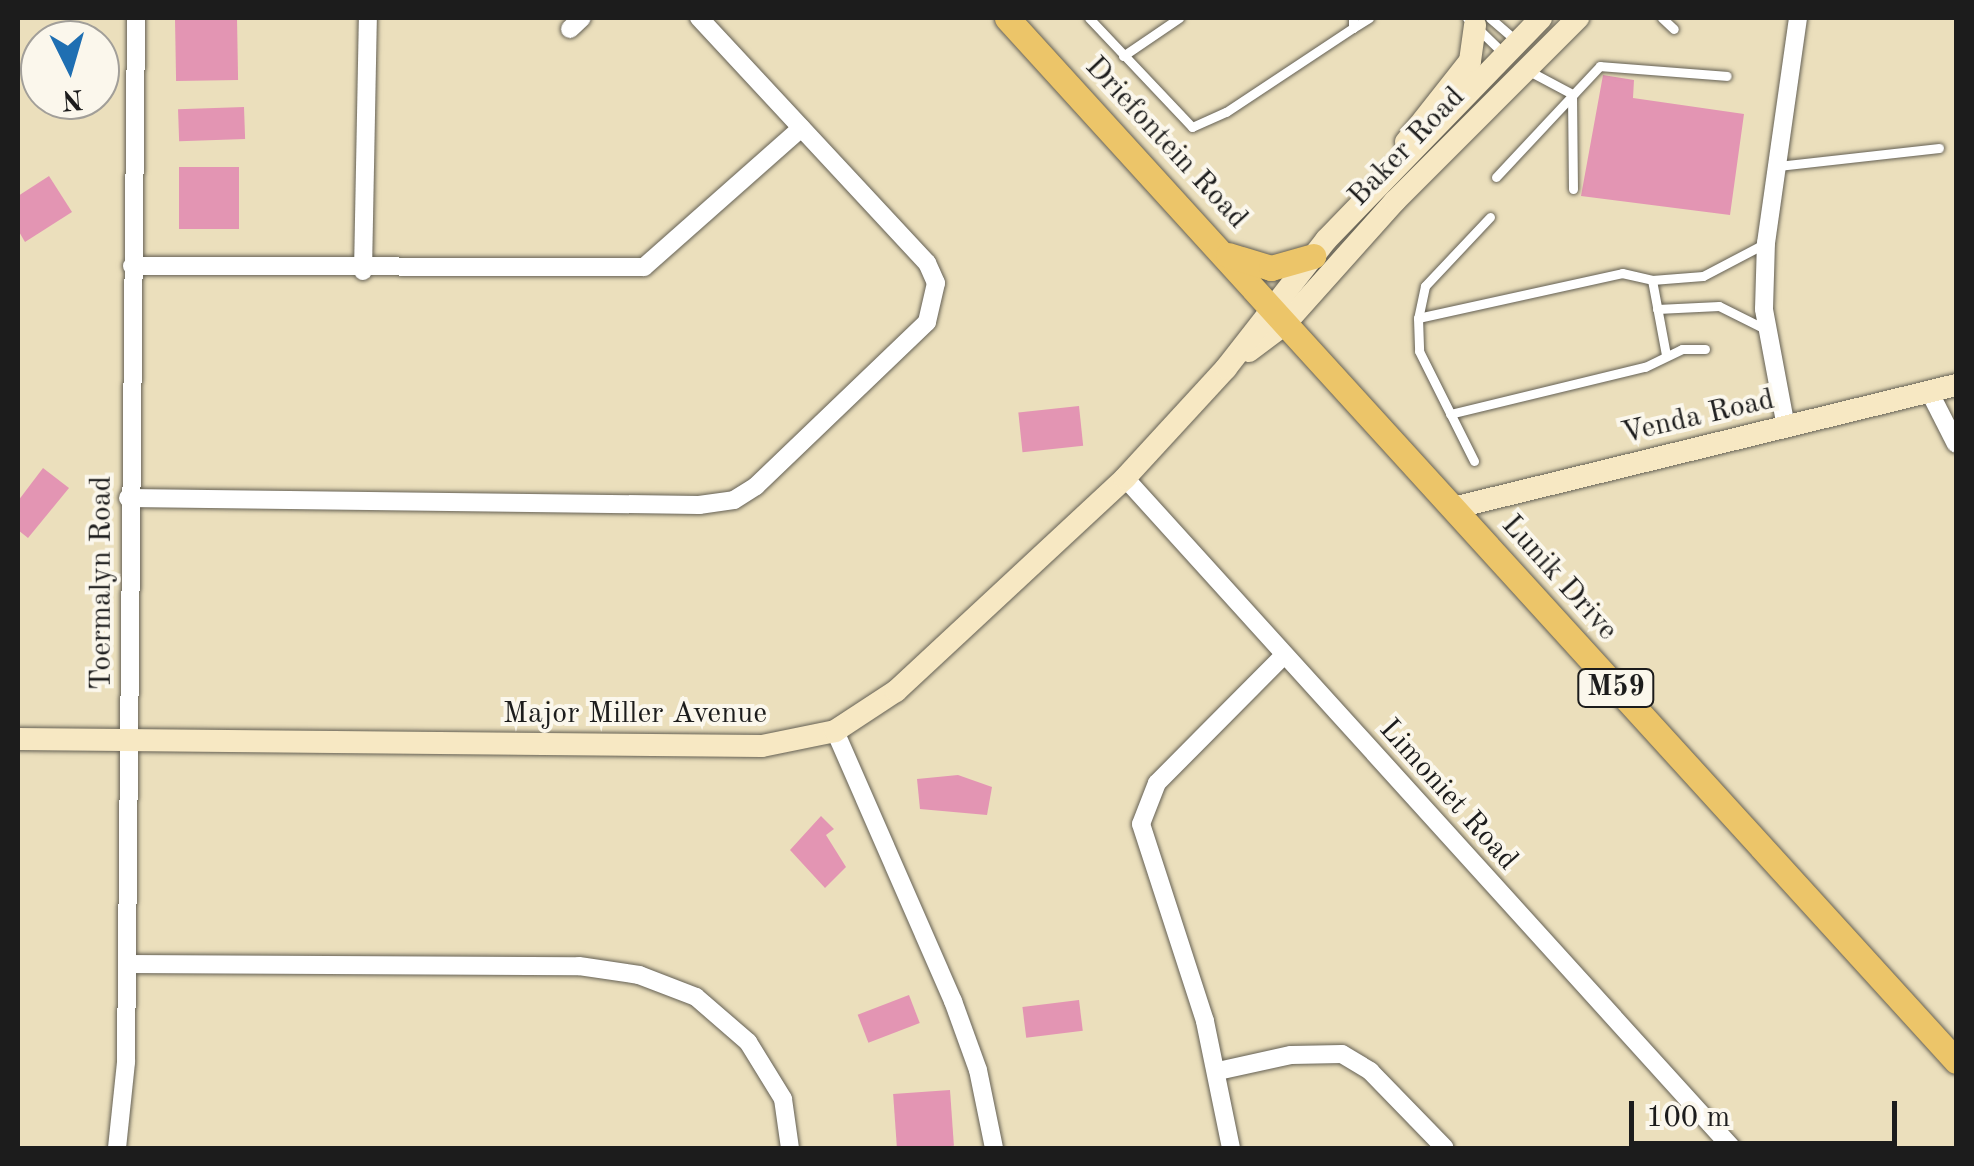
<!DOCTYPE html>
<html>
<head>
<meta charset="utf-8">
<style>
  body { margin:0 }
  #map { position:relative; width:1974px; height:1166px; overflow:hidden; background:#ebdfbc; font-family:"Old Standard TT",serif }
  div>[style] { position:absolute }
  .building>* { inset:0; background:#e395b3; transform-origin:0 0 }
  .roads { filter:drop-shadow(0 0 2px #646054) drop-shadow(0 0 2px #646054) }
  .lane>* { height:9px; margin:-4.5px; padding:0 4.5px; transform-origin:4.5px; border-radius:4.5px; background:#fff }
  .street>* { height:18px; margin:-9px; padding:0 9px; transform-origin:9px; border-radius:9px; background:#fff }
  .secondary>* { height:22px; margin:-11px; padding:0 11px; transform-origin:11px; border-radius:11px; background:#f7e8c3 }
  .primary>* { height:25px; margin:-12.5px; padding:0 12.5px; transform-origin:12.5px; border-radius:12.5px; background:#ecc569 }
  span { translate:-50% -50%; white-space:nowrap; text-align:center; line-height:1.15; -webkit-text-stroke:8px #fbf7ec; paint-order:stroke }
  .shield-label span { padding:2px 8px; background:#fbf7ec; border:2px solid; border-radius:8px; -webkit-text-stroke-width:0 }
  .shield-label { font-size:28px; color:#1c1c1c; font-weight:700 }
  .street-label { font-size:30px; color:#1c1c1c }
  .frame { position:absolute; inset:0; border:20px solid #1c1c1c; pointer-events:none }
  .north { position:absolute; left:20px; top:20px; width:100px; height:100px; box-sizing:border-box; background:#fbf7ec; border:2px solid #a29f99; border-radius:50%; rotate:175deg; font-size:28px; font-weight:700; line-height:40px; text-align:center; color:#1c1c1c }
  .north::after { content:''; display:block; margin:auto; width:35px; height:45px; background:#1f6fb2; clip-path:polygon(50% 0,100% 100%,50% 72%,0 100%) }
  .scale { position:absolute; left:1629px; top:1101px; width:268px; height:45px; box-sizing:border-box; border:5px solid #1c1c1c; border-top:0; padding-left:12px; font-size:30px; line-height:35px; white-space:nowrap; color:#1c1c1c; -webkit-text-stroke:8px #fbf7ec; paint-order:stroke }
</style>
</head>
<body>
<div id="map">
  <div class="building">
    <i style="left:237px;top:18px;width:62px;height:62px;rotate:89deg"></i>
    <i style="clip-path:polygon(1603px 75px,1634px 80px,1633px 98px,1744px 114px,1730px 215px,1581px 196px)"></i>
    <i style="left:244px;top:107px;width:32px;height:66px;rotate:88deg"></i>
    <i style="left:179px;top:167px;width:60px;height:62px"></i>
    <i style="clip-path:polygon(49px 176px,72px 212px,25px 242px,18px 230px,18px 196px)"></i>
    <i style="left:1079px;top:406px;width:40px;height:61px;rotate:84deg"></i>
    <i style="clip-path:polygon(43px 468px,69px 488px,28px 538px,18px 530px,18px 501px)"></i>
    <i style="clip-path:polygon(958px 775px,992px 787px,987px 815px,920px 809px,917px 779px)"></i>
    <i style="clip-path:polygon(821px 816px,834px 829px,826px 835px,846px 867px,825px 888px,790px 850px)"></i>
    <i style="left:909px;top:995px;width:30px;height:55px;rotate:69deg"></i>
    <i style="left:1079px;top:1000px;width:31px;height:57px;rotate:83deg"></i>
    <i style="left:950px;top:1090px;width:56px;height:57px;rotate:86deg"></i>
  </div>
  <div class="roads">
    <div class="lane">
      <i style="left:1089px;top:18px;width:150px;rotate:46.6deg"></i>
      <i style="left:1192px;top:127px;width:37px;rotate:-24deg"></i>
      <i style="left:1226px;top:112px;width:152px;rotate:-33.5deg"></i>
      <i style="left:1353px;top:28px;width:10px;rotate:-90deg"></i>
      <i style="left:1467px;top:18px;width:52px;rotate:44.2deg"></i>
      <i style="left:1490px;top:18px;width:35px;rotate:41deg"></i>
      <i style="left:1662px;top:18px;width:16px;rotate:43deg"></i>
      <i style="left:1353px;top:28px;width:19px;rotate:-32deg"></i>
      <i style="left:1123px;top:56px;width:68px;rotate:-34.2deg"></i>
      <i style="left:1529px;top:71px;width:49px;rotate:28.1deg"></i>
      <i style="left:1572px;top:94px;width:95px;rotate:89.4deg"></i>
      <i style="left:1778px;top:166px;width:162px;rotate:-6.4deg"></i>
      <i style="left:1496px;top:177px;width:152px;rotate:-46.9deg"></i>
      <i style="left:1600px;top:66px;width:127px;rotate:4.5deg"></i>
      <i style="left:1490px;top:217px;width:95px;rotate:133.3deg"></i>
      <i style="left:1425px;top:286px;width:33px;rotate:102deg"></i>
      <i style="left:1418px;top:318px;width:209px;rotate:-12.4deg"></i>
      <i style="left:1622px;top:273px;width:31px;rotate:13deg"></i>
      <i style="left:1652px;top:280px;width:51px;rotate:-4.5deg"></i>
      <i style="left:1703px;top:276px;width:71px;rotate:-27.6deg"></i>
      <i style="left:1652px;top:280px;width:76px;rotate:79.4deg"></i>
      <i style="left:1657px;top:309px;width:62px;rotate:-2.8deg"></i>
      <i style="left:1719px;top:306px;width:51px;rotate:26.6deg"></i>
      <i style="left:1418px;top:318px;width:33px;rotate:88deg"></i>
      <i style="left:1419px;top:351px;width:123px;rotate:63.4deg"></i>
      <i style="left:1450px;top:414px;width:201px;rotate:-13.6deg"></i>
      <i style="left:1645px;top:367px;width:41px;rotate:-25.9deg"></i>
      <i style="left:1682px;top:349px;width:23px"></i>
    </div>
    <div class="street">
      <i style="left:570px;top:29px;width:16px;rotate:-43deg"></i>
      <i style="left:132px;top:266px;width:512px;rotate:0.11deg"></i>
      <i style="left:644px;top:267px;width:210px;rotate:-41.5deg"></i>
      <i style="left:363px;top:271px;width:253px;rotate:-88.9deg"></i>
      <i style="left:1929px;top:391px;width:59px;rotate:63deg"></i>
      <i style="left:1786px;top:427px;width:120px;rotate:-100.6deg"></i>
      <i style="left:1764px;top:309px;width:66px;rotate:-88.3deg"></i>
      <i style="left:1766px;top:243px;width:227px;rotate:-81.9deg"></i>
      <i style="left:1125px;top:478px;width:904px;rotate:47.82deg"></i>
      <i style="left:128px;top:498px;width:571px;rotate:0.7deg"></i>
      <i style="left:699px;top:505px;width:35px;rotate:-8deg"></i>
      <i style="left:734px;top:500px;width:26px;rotate:-32deg"></i>
      <i style="left:756px;top:486px;width:237px;rotate:-43.8deg"></i>
      <i style="left:927px;top:322px;width:40px;rotate:-77deg"></i>
      <i style="left:936px;top:283px;width:22px;rotate:-114deg"></i>
      <i style="left:927px;top:263px;width:335px;rotate:-132.9deg"></i>
      <i style="left:835px;top:731px;width:295px;rotate:66.4deg"></i>
      <i style="left:953px;top:1001px;width:73px;rotate:70.1deg"></i>
      <i style="left:978px;top:1070px;width:80px;rotate:78.4deg"></i>
      <i style="left:127px;top:964px;width:452px;rotate:0.3deg"></i>
      <i style="left:579px;top:966px;width:61px;rotate:8.5deg"></i>
      <i style="left:639px;top:975px;width:61px;rotate:21.1deg"></i>
      <i style="left:696px;top:997px;width:69px;rotate:40.9deg"></i>
      <i style="left:748px;top:1042px;width:67px;rotate:58.4deg"></i>
      <i style="left:783px;top:1099px;width:49px;rotate:81.9deg"></i>
      <i style="left:1218px;top:1071px;width:75px;rotate:-12.4deg"></i>
      <i style="left:1291px;top:1055px;width:51px;rotate:-1.1deg"></i>
      <i style="left:1342px;top:1054px;width:33px;rotate:31deg"></i>
      <i style="left:1370px;top:1071px;width:107px;rotate:45.8deg"></i>
      <i style="left:117px;top:1148px;width:86px;rotate:-84deg"></i>
      <i style="left:126px;top:1062px;width:1044px;rotate:-89.45deg"></i>
      <i style="left:1231px;top:1148px;width:130px;rotate:-101.6deg"></i>
      <i style="left:1205px;top:1021px;width:207px;rotate:-108deg"></i>
      <i style="left:1141px;top:824px;width:44px;rotate:-68.7deg"></i>
      <i style="left:1157px;top:783px;width:179px;rotate:-45.2deg"></i>
    </div>
    <div class="secondary">
      <i style="left:1406px;top:142px;width:103px;rotate:-51.7deg"></i>
      <i style="left:1470px;top:61px;width:36px;rotate:-82deg"></i>
      <i style="left:1249px;top:351px;width:45px;rotate:-36.9deg"></i>
      <i style="left:1285px;top:324px;width:165px;rotate:-48.2deg"></i>
      <i style="left:1395px;top:201px;width:259px;rotate:-45deg"></i>
      <i style="left:1453px;top:508px;width:518px;rotate:-13.74deg"></i>
      <i style="left:18px;top:739px;width:744px;rotate:0.54deg"></i>
      <i style="left:762px;top:746px;width:75px;rotate:-11.6deg"></i>
      <i style="left:835px;top:731px;width:73px;rotate:-33.3deg"></i>
      <i style="left:896px;top:691px;width:313px;rotate:-42.9deg"></i>
      <i style="left:1125px;top:478px;width:149px;rotate:-47.4deg"></i>
      <i style="left:1226px;top:368px;width:162px;rotate:-52deg"></i>
      <i style="left:1326px;top:240px;width:309px;rotate:-45.9deg"></i>
    </div>
    <div class="primary">
      <i style="left:1007px;top:18px;width:1410px;rotate:47.7deg"></i>
      <i style="left:1228px;top:255px;width:45px;rotate:16.8deg"></i>
      <i style="left:1271px;top:268px;width:44px;rotate:-15.9deg"></i>
    </div>
  </div>
  <div class="shield-label">
    <span style="left:1616px;top:688px">M59</span>
  </div>
  <div class="street-label">
    <span style="left:1166px;top:143px;rotate:47deg">Driefontein Road</span>
    <span style="left:1407px;top:147px;rotate:-46deg">Baker Road</span>
    <span style="left:1698px;top:417px;rotate:-13deg">Venda Road</span>
    <span style="left:1559px;top:578px;rotate:48deg">Lunik Drive</span>
    <span style="left:102px;top:583px;rotate:-90deg">Toermalyn Road</span>
    <span style="left:635px;top:714px">Major Miller Avenue</span>
    <span style="left:1448px;top:795px;rotate:48deg">Limoniet Road</span>
  </div>
  <div class="frame"></div>
  <div class="north">N</div>
  <div class="scale">100 m</div>
</div>
</body>
</html>
